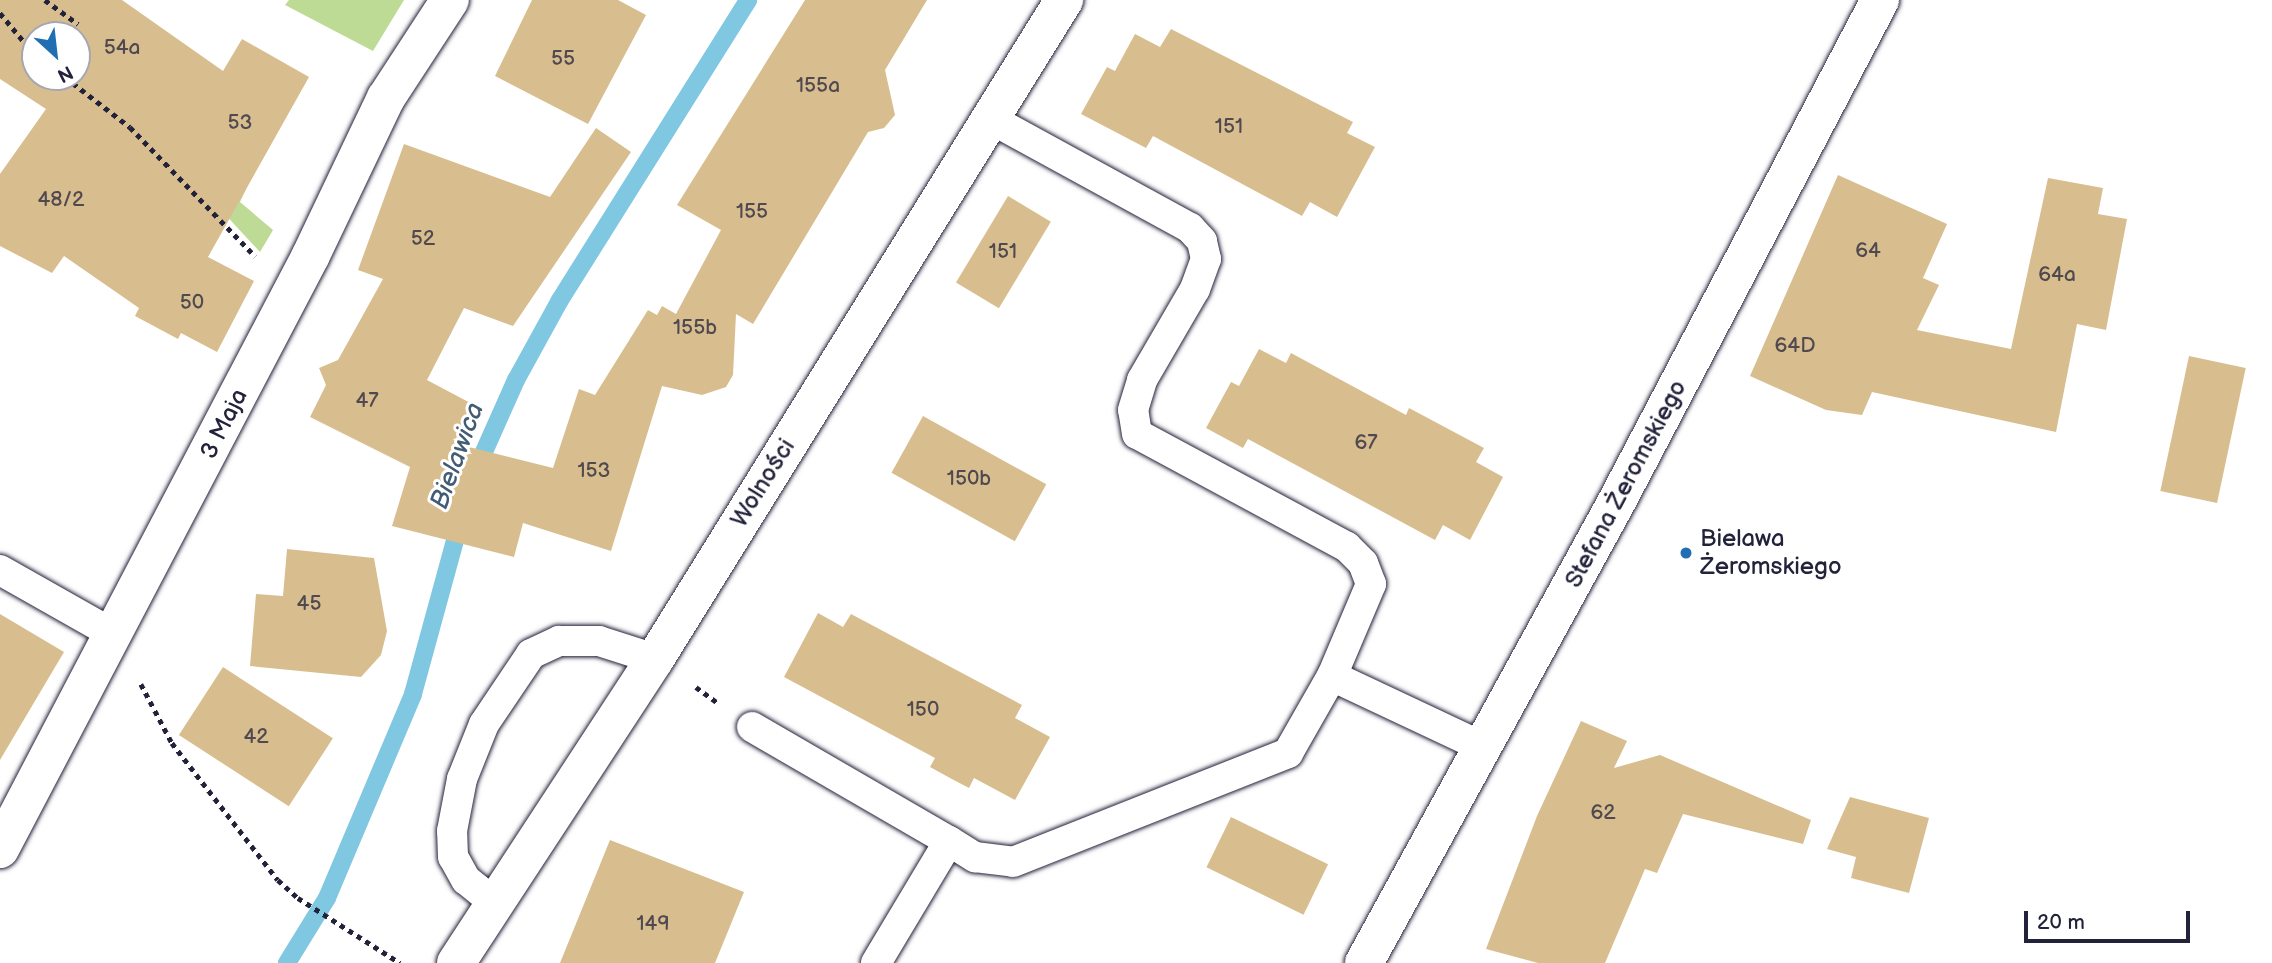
<!DOCTYPE html>
<html>
<head>
<meta charset="utf-8">
<style>
  body { margin:0 }
  #map { position:relative; width:2272px; height:963px; overflow:hidden; background:#fff; font-family:"Balsamiq Sans",sans-serif }
  div>[style] { position:absolute }
  .green>* { inset:0; background:#bddb94 }
  .stream>* { height:18px; margin:-9px; padding:0 9px; transform-origin:9px; border-radius:9px; background:#80c7e1 }
  .building>* { inset:0; background:#d8be8e; transform-origin:0 0 }
  .path>* { height:4.5px; margin-top:-2.25px; transform-origin:0; background:repeating-linear-gradient(90deg,#22223b 0 5px,transparent 0 10px) }
  .roads { filter:drop-shadow(0 0 2px #22223b) drop-shadow(0 0 2px #22223b) }
  .lane>* { height:30px; margin:-15px; padding:0 15px; transform-origin:15px; border-radius:15px; background:#fff }
  .street>* { height:38px; margin:-19px; padding:0 19px; transform-origin:19px; border-radius:19px; background:#fff }
  .secondary>* { height:38px; margin:-19px; padding:0 19px; transform-origin:19px; border-radius:19px; background:#fff }
  .dots>* { width:19px; height:19px; translate:-50% -50%; box-sizing:border-box; border:4px solid #fff; border-radius:50% }
  span { translate:-50% -50%; white-space:nowrap; text-align:center; line-height:1.15; -webkit-text-stroke:6px #fff; paint-order:stroke }
  .number-label { font-size:21px; color:#504950 }
  .number-label span { -webkit-text-stroke-width:0 }
  .street-label { font-size:24px; color:#22223b }
  .poi-label { font-size:24px; color:#22223b }
  .left { translate:0 -50%; text-align:left }
  .water-label { font-size:26px; color:#435c75; font-style:italic }
  .north { position:absolute; left:21px; top:21px; width:70px; height:70px; box-sizing:border-box; background:#fff; border:2px solid #a7a7b1; border-radius:50%; rotate:153deg; font-size:19px; font-weight:700; line-height:28px; text-align:center; color:#22223b }
  .north::after { content:''; display:block; margin:auto; width:24px; height:32px; background:#1f6fb2; clip-path:polygon(50% 0,100% 100%,50% 72%,0 100%) }
  .scale { position:absolute; left:2024px; top:911px; width:166px; height:32px; box-sizing:border-box; border:4px solid #22223b; border-top:0; padding-left:9px; font-size:21px; line-height:24px; white-space:nowrap; color:#22223b; -webkit-text-stroke:5px #fff; paint-order:stroke }
</style>
</head>
<body>
<div id="map">
  <div class="green">
    <i style="clip-path:polygon(289px 0,404px 0,373px 51px,285px 5px)"></i>
    <i style="clip-path:polygon(77px 77px,248px 185px,240px 202px,273px 230px,260px 252px,156px 140px)"></i>
  </div>
  <div class="stream">
    <i style="left:475px;top:472px;width:101px;rotate:-66deg"></i>
    <i style="left:516px;top:380px;width:91px;rotate:-61.2deg"></i>
    <i style="left:560px;top:300px;width:354px;rotate:-57.9deg"></i>
    <i style="left:287px;top:963px;width:76px;rotate:-58.4deg"></i>
    <i style="left:327px;top:898px;width:221px;rotate:-67.1deg"></i>
    <i style="left:413px;top:694px;width:181px;rotate:-74.7deg"></i>
  </div>
  <div class="building">
    <i style="clip-path:polygon(evenodd,0 0,122px 0,223px 71px,242px 39px,309px 77px,208px 257px,254px 281px,217px 352px,181px 333px,178px 339px,135px 316px,139px 308px,64px 256px,52px 273px,0 246px,0 174px,46px 109px,0 79px,0 0,35px 35px,77px 35px,77px 77px,35px 77px,35px 35px)"></i>
    <i style="clip-path:polygon(532px 0,618px 0,646px 15px,588px 124px,495px 76px)"></i>
    <i style="clip-path:polygon(805px 0,927px 0,885px 70px,895px 115px,884px 128px,868px 132px,753px 324px,736px 314px,733px 375px,726px 387px,702px 395px,662px 386px,611px 551px,523px 523px,514px 557px,392px 526px,410px 467px,310px 417px,326px 385px,319px 368px,338px 360px,383px 279px,358px 270px,404px 144px,550px 197px,596px 128px,631px 152px,513px 326px,464px 308px,427px 380px,476px 406px,457px 444px,553px 468px,579px 389px,595px 395px,648px 310px,657px 315px,662px 306px,676px 314px,721px 230px,677px 205px)"></i>
    <i style="clip-path:polygon(1171px 29px,1353px 122px,1347px 133px,1375px 147px,1337px 217px,1310px 202px,1302px 216px,1153px 136px,1146px 148px,1081px 114px,1107px 67px,1115px 71px,1135px 34px,1160px 47px)"></i>
    <i style="clip-path:polygon(1838px 175px,1947px 224px,1923px 278px,1939px 285px,1917px 330px,2011px 349px,2048px 178px,2103px 188px,2098px 214px,2127px 219px,2106px 330px,2077px 324px,2056px 432px,1872px 392px,1862px 415px,1826px 410px,1750px 376px)"></i>
    <i style="left:1008px;top:196px;width:50px;height:101px;rotate:31deg"></i>
    <i style="clip-path:polygon(1259px 349px,1286px 363px,1291px 353px,1406px 415px,1409px 408px,1484px 448px,1476px 462px,1503px 477px,1470px 540px,1443px 525px,1435px 540px,1248px 439px,1243px 448px,1206px 428px,1231px 382px,1239px 386px)"></i>
    <i style="left:2189px;top:356px;width:58px;height:138px;rotate:12deg"></i>
    <i style="left:923px;top:416px;width:141px;height:65px;rotate:29deg"></i>
    <i style="clip-path:polygon(287px 549px,374px 558px,387px 631px,381px 655px,361px 677px,250px 666px,256px 594px,283px 596px)"></i>
    <i style="clip-path:polygon(818px 613px,843px 627px,851px 614px,1022px 705px,1015px 718px,1050px 737px,1015px 800px,974px 778px,969px 788px,950px 778px,930px 767px,935px 758px,784px 677px)"></i>
    <i style="clip-path:polygon(0 614px,64px 652px,0 760px)"></i>
    <i style="left:223px;top:667px;width:131px;height:81px;rotate:33deg"></i>
    <i style="clip-path:polygon(1581px 721px,1627px 741px,1614px 768px,1660px 755px,1811px 820px,1803px 844px,1683px 814px,1657px 873px,1645px 869px,1605px 963px,1538px 963px,1486px 949px,1537px 816px)"></i>
    <i style="clip-path:polygon(1850px 797px,1929px 818px,1909px 893px,1851px 878px,1856px 857px,1827px 849px)"></i>
    <i style="left:1231px;top:817px;width:108px;height:56px;rotate:26deg"></i>
    <i style="clip-path:polygon(610px 840px,744px 892px,715px 963px,560px 963px)"></i>
  </div>
  <div class="path">
    <i style="left:45px;top:0;width:41px;rotate:36deg"></i>
    <i style="left:0;top:13px;width:55px;rotate:50.2deg"></i>
    <i style="left:65px;top:77px;width:82px;rotate:37.6deg"></i>
    <i style="left:130px;top:127px;width:180px;rotate:45.9deg"></i>
    <i style="left:141px;top:684px;width:67px;rotate:62.3deg"></i>
    <i style="left:172px;top:743px;width:173px;rotate:52.3deg"></i>
    <i style="left:278px;top:880px;width:27px;rotate:42deg"></i>
    <i style="left:298px;top:898px;width:121px;rotate:32.5deg"></i>
    <i style="left:696px;top:687px;width:26px;rotate:36deg"></i>
  </div>
  <div class="roads">
    <div class="lane">
      <i style="left:0;top:570px;width:132px;rotate:29.5deg"></i>
      <i style="left:1332px;top:676px;width:169px;rotate:25.2deg"></i>
      <i style="left:752px;top:727px;width:228px;rotate:30.1deg"></i>
      <i style="left:496px;top:904px;width:38px;rotate:-141deg"></i>
      <i style="left:466px;top:880px;width:26px;rotate:-119deg"></i>
      <i style="left:453px;top:857px;width:26px;rotate:-92deg"></i>
      <i style="left:452px;top:831px;width:53px;rotate:-79.1deg"></i>
      <i style="left:462px;top:779px;width:59px;rotate:-68.2deg"></i>
      <i style="left:484px;top:724px;width:84px;rotate:-56.1deg"></i>
      <i style="left:531px;top:654px;width:31px;rotate:-25deg"></i>
      <i style="left:559px;top:641px;width:40px"></i>
      <i style="left:599px;top:641px;width:59px;rotate:17.8deg"></i>
      <i style="left:876px;top:963px;width:142px;rotate:-59.1deg"></i>
      <i style="left:949px;top:841px;width:31px;rotate:32deg"></i>
      <i style="left:975px;top:857px;width:38px;rotate:7deg"></i>
      <i style="left:1013px;top:862px;width:296px;rotate:-21.6deg"></i>
      <i style="left:1288px;top:753px;width:89px;rotate:-60.3deg"></i>
      <i style="left:1332px;top:676px;width:100px;rotate:-67deg"></i>
      <i style="left:1371px;top:584px;width:22px;rotate:-111deg"></i>
      <i style="left:1363px;top:563px;width:23px;rotate:-135deg"></i>
      <i style="left:1347px;top:547px;width:238px;rotate:-151.7deg"></i>
      <i style="left:1137px;top:434px;width:24px;rotate:-99deg"></i>
      <i style="left:1133px;top:410px;width:31px;rotate:-73deg"></i>
      <i style="left:1142px;top:380px;width:105px;rotate:-59.8deg"></i>
      <i style="left:1195px;top:289px;width:32px;rotate:-70deg"></i>
      <i style="left:1206px;top:259px;width:18px;rotate:-103deg"></i>
      <i style="left:1202px;top:241px;width:18px;rotate:-133deg"></i>
      <i style="left:1190px;top:228px;width:229px;rotate:-151.3deg"></i>
    </div>
    <div class="street">
      <i style="left:0;top:849px;width:670px;rotate:-62.36deg"></i>
      <i style="left:311px;top:255px;width:174px;rotate:-64.5deg"></i>
      <i style="left:386px;top:98px;width:117px;rotate:-56.9deg"></i>
      <i style="left:456px;top:963px;width:363px;rotate:-56.8deg"></i>
      <i style="left:655px;top:659px;width:776px;rotate:-58.17deg"></i>
    </div>
    <div class="secondary">
      <i style="left:1364px;top:963px;width:527px;rotate:-61.29deg"></i>
      <i style="left:1617px;top:501px;width:566px;rotate:-62.3deg"></i>
    </div>
  </div>
  <div class="dots">
    <i style="left:1686px;top:553px;background:#1f6fb2"></i>
  </div>
  <div class="number-label">
    <span style="left:122px;top:48px">54a</span>
    <span style="left:563px;top:59px">55</span>
    <span style="left:818px;top:86px">155a</span>
    <span style="left:240px;top:123px">53</span>
    <span style="left:1229px;top:127px">151</span>
    <span style="left:61px;top:200px">48/2</span>
    <span style="left:752px;top:212px">155</span>
    <span style="left:423px;top:239px">52</span>
    <span style="left:1868px;top:251px">64</span>
    <span style="left:1003px;top:252px">151</span>
    <span style="left:2057px;top:275px">64a</span>
    <span style="left:192px;top:303px">50</span>
    <span style="left:695px;top:328px">155b</span>
    <span style="left:1795px;top:346px">64D</span>
    <span style="left:367px;top:401px">47</span>
    <span style="left:1366px;top:443px">67</span>
    <span style="left:594px;top:471px">153</span>
    <span style="left:969px;top:479px">150b</span>
    <span style="left:309px;top:604px">45</span>
    <span style="left:923px;top:710px">150</span>
    <span style="left:256px;top:737px">42</span>
    <span style="left:1603px;top:813px">62</span>
    <span style="left:653px;top:924px">149</span>
  </div>
  <div class="street-label">
    <span style="left:224px;top:424px;rotate:-63deg">3 Maja</span>
    <span style="left:763px;top:483px;rotate:-58deg">Wolności</span>
    <span style="left:1626px;top:484px;rotate:-62deg">Stefana Żeromskiego</span>
  </div>
  <div class="poi-label">
    <span class="left" style="left:1700px;top:553px">Bielawa<br>Żeromskiego</span>
  </div>
  <div class="water-label">
    <span style="left:458px;top:456px;rotate:-70deg">Bielawica</span>
  </div>
  <div class="north">N</div>
  <div class="scale">20 m</div>
</div>
</body>
</html>
